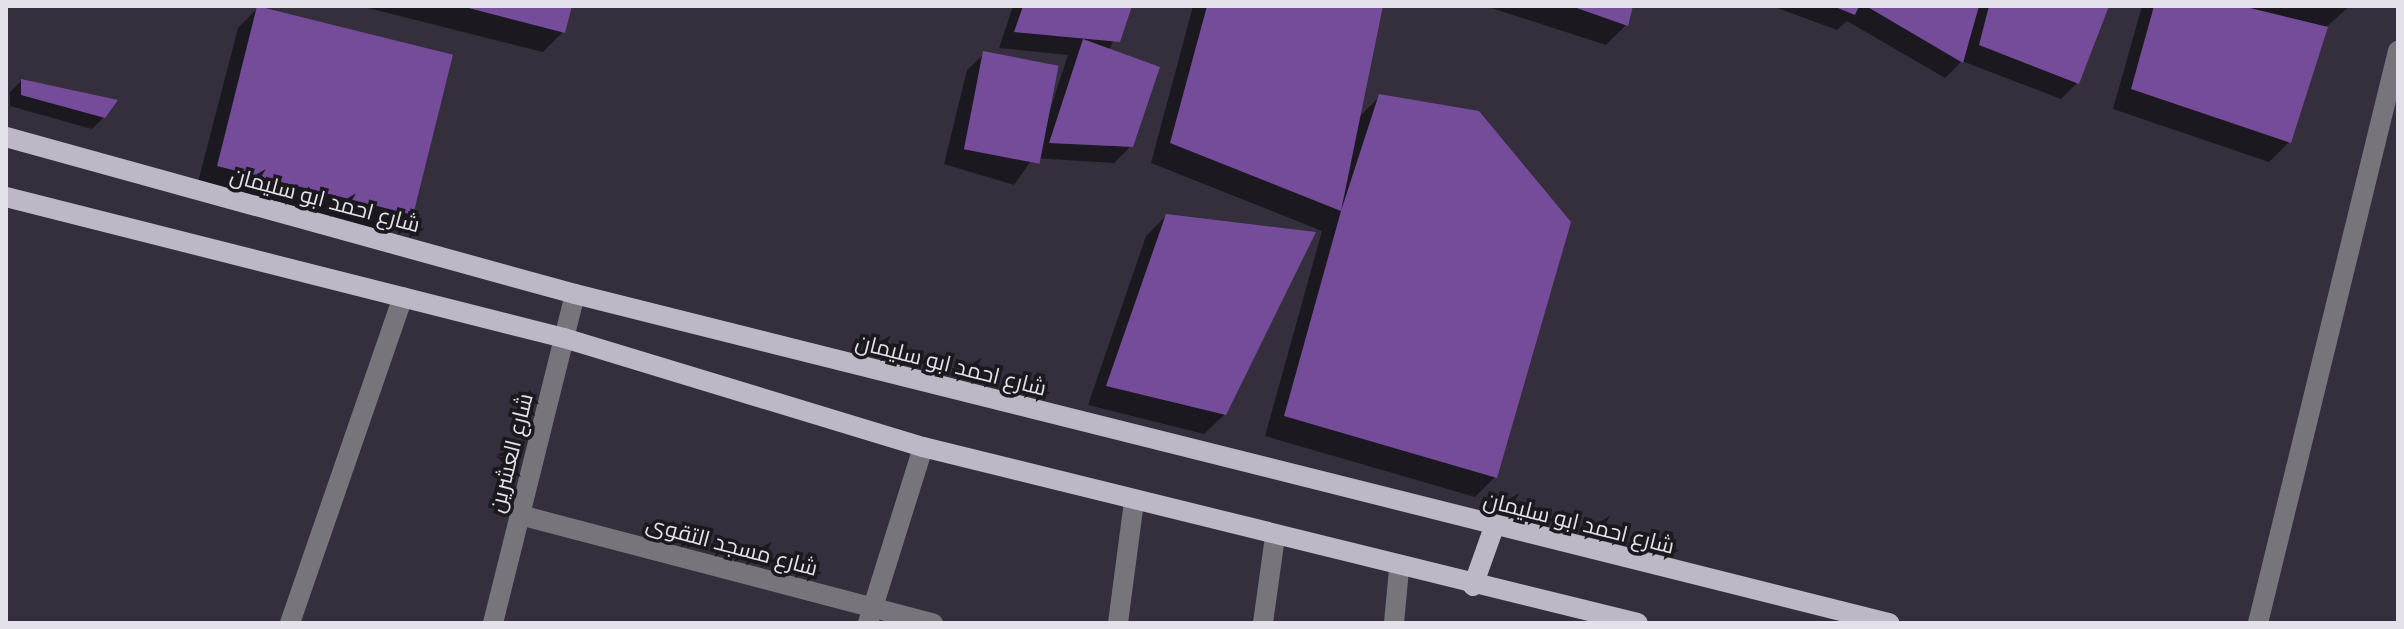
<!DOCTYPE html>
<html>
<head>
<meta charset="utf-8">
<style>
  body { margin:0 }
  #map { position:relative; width:2404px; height:629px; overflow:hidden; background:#352e3c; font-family:Figtree,Cairo,sans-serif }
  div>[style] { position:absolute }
  .shadow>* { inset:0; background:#0007 }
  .building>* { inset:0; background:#744c9a; transform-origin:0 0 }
  .minor>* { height:20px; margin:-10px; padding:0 10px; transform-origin:10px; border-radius:10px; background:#78747c }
  .major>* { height:20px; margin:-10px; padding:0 10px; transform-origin:10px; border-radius:10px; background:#beb7c6 }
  span { translate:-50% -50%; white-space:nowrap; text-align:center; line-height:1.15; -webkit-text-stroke:7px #1b181e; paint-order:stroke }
  .street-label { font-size:22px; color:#e5e1ea }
  .frame { position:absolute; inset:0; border:8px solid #e5e1ea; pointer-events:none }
</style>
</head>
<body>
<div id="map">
  <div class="shadow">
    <i style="clip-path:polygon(360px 6px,570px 6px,563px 32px,543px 52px)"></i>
    <i style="clip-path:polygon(1013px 6px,1129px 6px,1109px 50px,1131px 146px,1114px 163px,1033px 158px,1014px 185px,944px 164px,967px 70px,984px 54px,1045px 125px,1068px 55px,999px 48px)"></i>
    <i style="clip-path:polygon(1193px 6px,1381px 6px,1358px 118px,1380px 96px,1495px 477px,1475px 497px,1265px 436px,1322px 231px,1151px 163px)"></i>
    <i style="clip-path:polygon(1485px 6px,1631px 6px,1626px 25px,1606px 45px)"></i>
    <i style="clip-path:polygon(1772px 6px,2107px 6px,2077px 83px,2061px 99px,1962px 61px,1945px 78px,1847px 21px,1837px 30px)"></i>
    <i style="clip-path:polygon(2350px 6px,2325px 28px,2289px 142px,2269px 162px,2113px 109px,2142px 6px)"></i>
    <i style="clip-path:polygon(258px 8px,409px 214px,389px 234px,197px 186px,238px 28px)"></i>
    <i style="clip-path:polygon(21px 81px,104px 117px,92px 129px,10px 106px,10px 92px)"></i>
    <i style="clip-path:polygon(1166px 216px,1225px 414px,1204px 434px,1088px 405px,1146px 236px)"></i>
  </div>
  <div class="building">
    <i style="left:257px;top:6px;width:202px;height:165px;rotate:14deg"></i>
    <i style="clip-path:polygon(461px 6px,572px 6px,565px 33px)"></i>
    <i style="clip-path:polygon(1023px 6px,1132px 6px,1120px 42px,1014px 32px)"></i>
    <i style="clip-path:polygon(1207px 6px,1383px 6px,1341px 211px,1379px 94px,1479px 111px,1571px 222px,1497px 478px,1284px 416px,1341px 211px,1170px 143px)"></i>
    <i style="clip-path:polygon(1571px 6px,1633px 6px,1628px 26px)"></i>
    <i style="clip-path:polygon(1833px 6px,1859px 6px,1855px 15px)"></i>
    <i style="clip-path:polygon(1866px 6px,1979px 6px,1963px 63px)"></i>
    <i style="clip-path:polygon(1989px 6px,2109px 6px,2079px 84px,1979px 45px)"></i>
    <i style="clip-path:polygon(2154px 6px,2242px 6px,2328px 27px,2291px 143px,2131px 89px)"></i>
    <i style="clip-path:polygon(1083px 39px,1160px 67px,1133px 147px,1049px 143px)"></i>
    <i style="left:983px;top:51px;width:77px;height:100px;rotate:11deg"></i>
    <i style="clip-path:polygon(21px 79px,118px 100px,105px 118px,21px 95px)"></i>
    <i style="clip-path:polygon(1166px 214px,1316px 232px,1226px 415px,1106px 386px)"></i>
  </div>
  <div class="minor">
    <i style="left:520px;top:515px;width:427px;rotate:14.7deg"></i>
    <i style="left:290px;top:623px;width:345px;rotate:-70.9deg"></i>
    <i style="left:493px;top:623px;width:339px;rotate:-76deg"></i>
    <i style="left:868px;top:623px;width:184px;rotate:-72.6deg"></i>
    <i style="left:1118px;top:623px;width:123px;rotate:-82.5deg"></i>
    <i style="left:1263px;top:623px;width:87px;rotate:-82.1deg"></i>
    <i style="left:1394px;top:623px;width:54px;rotate:-84.7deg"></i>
    <i style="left:2258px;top:623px;width:589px;rotate:-76.25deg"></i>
  </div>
  <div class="major">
    <i style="left:6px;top:137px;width:590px;rotate:15.43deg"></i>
    <i style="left:575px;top:294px;width:1355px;rotate:14.06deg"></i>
    <i style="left:6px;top:197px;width:576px;rotate:14.18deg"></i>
    <i style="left:564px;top:338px;width:375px;rotate:16.9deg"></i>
    <i style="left:923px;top:447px;width:736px;rotate:13.83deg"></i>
    <i style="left:1473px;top:586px;width:63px;rotate:-70.4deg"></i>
  </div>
  <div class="street-label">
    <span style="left:325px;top:200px;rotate:15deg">شارع احمد ابو سليمان</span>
    <span style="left:951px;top:365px;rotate:14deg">شارع احمد ابو سليمان</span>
    <span style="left:511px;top:453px;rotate:-76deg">شارع العشرين</span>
    <span style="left:1579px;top:523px;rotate:14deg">شارع احمد ابو سليمان</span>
    <span style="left:732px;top:546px;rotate:15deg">شارع مسجد التقوى</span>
  </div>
  <div class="frame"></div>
</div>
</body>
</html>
